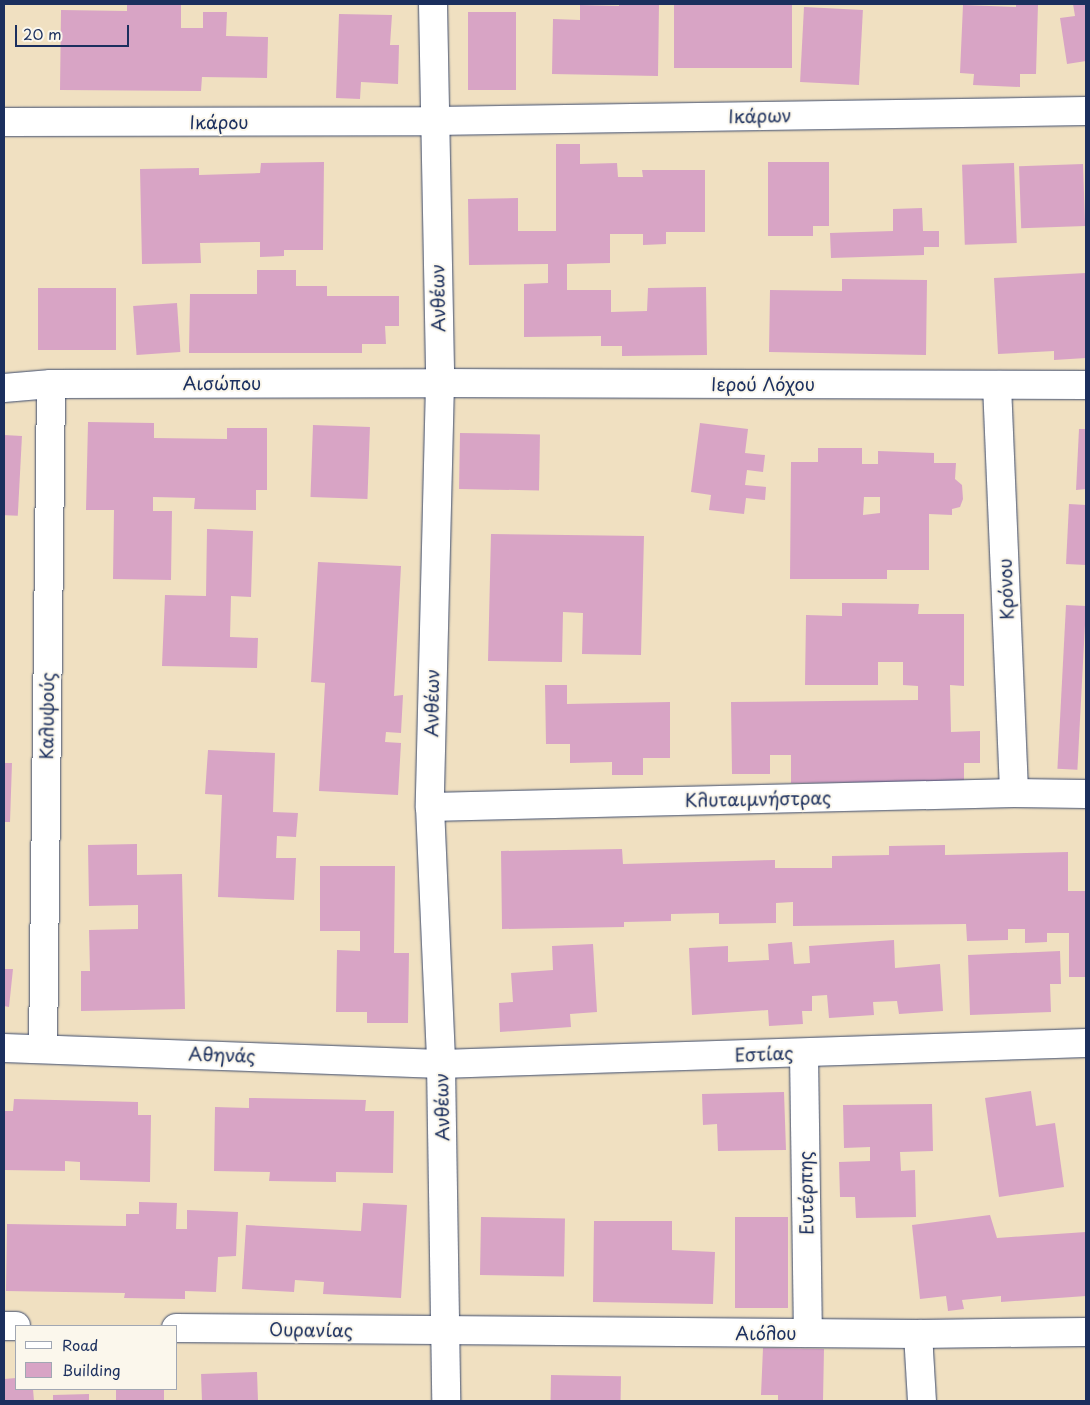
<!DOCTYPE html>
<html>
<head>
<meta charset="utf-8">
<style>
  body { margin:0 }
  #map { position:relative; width:1090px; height:1405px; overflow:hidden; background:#f0e0c1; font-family:"Playpen Sans",sans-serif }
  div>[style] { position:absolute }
  .building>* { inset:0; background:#d8a4c5; transform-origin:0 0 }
  .roads { filter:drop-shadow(0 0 1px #3b4a6d) drop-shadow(0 0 1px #3b4a6d) }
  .minor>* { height:28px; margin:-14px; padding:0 14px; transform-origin:14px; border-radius:14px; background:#fff }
  .tertiary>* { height:28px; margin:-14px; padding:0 14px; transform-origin:14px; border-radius:14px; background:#fff }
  span { translate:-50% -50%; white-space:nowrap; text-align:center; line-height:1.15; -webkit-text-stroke:4px #fbf7ec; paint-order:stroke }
  .street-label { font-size:18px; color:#1b2f5e }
  .frame { position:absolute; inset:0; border:5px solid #1b2f5e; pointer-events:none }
  .legend { position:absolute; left:15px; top:1325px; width:162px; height:65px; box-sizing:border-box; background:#fbf7ec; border:1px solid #a1a7b3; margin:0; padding:6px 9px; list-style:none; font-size:15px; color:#1b2f5e }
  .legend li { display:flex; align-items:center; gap:10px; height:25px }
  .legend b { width:25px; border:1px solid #a1a7b3 }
  .scale { position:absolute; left:15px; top:25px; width:114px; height:22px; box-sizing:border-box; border:2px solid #1b2f5e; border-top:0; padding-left:6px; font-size:15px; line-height:18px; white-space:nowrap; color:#1b2f5e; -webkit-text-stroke:4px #fbf7ec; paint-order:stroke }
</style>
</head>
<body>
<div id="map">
  <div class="building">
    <i style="clip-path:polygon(127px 4px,181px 4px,181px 28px,203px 28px,203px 12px,227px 12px,226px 36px,268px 37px,267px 78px,202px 77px,201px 91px,60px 90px,61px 10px,127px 11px)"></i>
    <i style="clip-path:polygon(619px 4px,659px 4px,658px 76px,552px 74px,553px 19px,580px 20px,580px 5px,619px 6px)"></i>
    <i style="left:674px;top:4px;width:118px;height:64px"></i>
    <i style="clip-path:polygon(1016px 4px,1038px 4px,1036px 74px,1020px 74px,1020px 87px,973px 85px,974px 74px,960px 73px,963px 5px,1016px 7px)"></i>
    <i style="clip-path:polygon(1073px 4px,1086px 4px,1086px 61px,1067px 64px,1060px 18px,1075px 16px)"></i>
    <i style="left:804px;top:7px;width:59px;height:75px;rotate:3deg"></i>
    <i style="left:468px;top:12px;width:48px;height:78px"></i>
    <i style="clip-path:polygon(339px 14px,392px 15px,390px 45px,399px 45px,398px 84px,361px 82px,360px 99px,336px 98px)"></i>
    <i style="clip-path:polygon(556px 144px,580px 144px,580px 164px,617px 163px,618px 177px,643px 177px,642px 170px,705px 170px,705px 232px,666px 232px,666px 244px,643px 245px,643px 234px,610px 234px,610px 263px,567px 264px,567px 290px,611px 290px,611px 312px,647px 311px,648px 288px,706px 287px,707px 355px,622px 356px,622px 346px,601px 346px,601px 336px,524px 337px,524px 284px,548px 283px,548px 264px,469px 265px,468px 199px,518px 198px,518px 231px,556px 231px)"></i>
    <i style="clip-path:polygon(324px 162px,323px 250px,284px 250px,284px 256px,260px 257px,260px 242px,200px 243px,201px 263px,142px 264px,140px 169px,199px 168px,199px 175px,260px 173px,261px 163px)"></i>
    <i style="clip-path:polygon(768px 162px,829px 162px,829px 226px,813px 226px,813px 236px,768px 236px)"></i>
    <i style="left:1014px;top:163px;width:80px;height:52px;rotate:88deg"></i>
    <i style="left:1083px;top:164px;width:62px;height:64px;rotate:88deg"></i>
    <i style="clip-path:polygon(922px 208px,923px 231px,939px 231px,939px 247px,924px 247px,924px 255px,831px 258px,830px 233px,893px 231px,893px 209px)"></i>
    <i style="clip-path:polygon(257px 270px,296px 270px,296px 286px,327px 286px,327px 296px,399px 296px,399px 326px,385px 326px,386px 344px,362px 344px,362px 353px,189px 353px,190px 294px,257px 294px)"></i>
    <i style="clip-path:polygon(1086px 273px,1086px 358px,1054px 360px,1054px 351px,998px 354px,994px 278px)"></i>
    <i style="clip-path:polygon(842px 279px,927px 280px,926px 355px,769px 352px,770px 290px,842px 291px)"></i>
    <i style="left:38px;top:288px;width:78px;height:62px"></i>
    <i style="left:177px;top:303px;width:49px;height:44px;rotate:86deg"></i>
    <i style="clip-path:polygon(88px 422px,154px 423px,154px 438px,227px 439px,227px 428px,267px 428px,267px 490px,256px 490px,256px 510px,194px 509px,195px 498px,153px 497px,153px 511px,172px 511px,171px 580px,113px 579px,114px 510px,86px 510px)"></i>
    <i style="clip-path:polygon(700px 423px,748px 429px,745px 453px,765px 455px,763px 472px,747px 470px,745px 485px,766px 487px,765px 500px,746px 498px,744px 514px,709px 510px,711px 495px,691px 492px)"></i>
    <i style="left:313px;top:425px;width:57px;height:72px;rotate:2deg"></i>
    <i style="clip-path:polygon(1079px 429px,1086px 429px,1086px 489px,1076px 490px)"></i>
    <i style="left:460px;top:433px;width:80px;height:56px;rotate:1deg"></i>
    <i style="left:4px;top:435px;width:18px;height:80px;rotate:3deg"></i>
    <i style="clip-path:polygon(evenodd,818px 448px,862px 448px,862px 464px,878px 464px,878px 451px,934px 453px,934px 463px,956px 463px,955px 479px,962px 485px,963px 499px,960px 507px,952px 509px,952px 515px,929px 514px,929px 570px,887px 570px,887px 579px,790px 579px,791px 462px,818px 462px,818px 448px,864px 497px,880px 497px,880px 513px,863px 515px,864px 497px)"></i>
    <i style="clip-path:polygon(1069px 504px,1086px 505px,1086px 565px,1066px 564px)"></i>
    <i style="clip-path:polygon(207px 529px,253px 531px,251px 597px,231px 596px,230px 637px,258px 638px,257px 668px,162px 666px,165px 595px,206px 596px)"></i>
    <i style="clip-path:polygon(491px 534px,644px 536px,641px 655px,582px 654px,583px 613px,563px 612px,562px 662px,488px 661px)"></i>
    <i style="clip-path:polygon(318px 562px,401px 566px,394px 696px,403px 695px,401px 733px,386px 732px,385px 742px,401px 743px,398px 795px,319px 791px,325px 683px,311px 682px)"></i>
    <i style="clip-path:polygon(842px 603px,919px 604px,918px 614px,964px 614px,964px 686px,950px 685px,951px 732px,980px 731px,980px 763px,964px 763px,964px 781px,791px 783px,791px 755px,770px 755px,770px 774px,732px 774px,731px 702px,918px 700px,918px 686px,903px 685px,903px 662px,878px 662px,878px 685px,805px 685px,806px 615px,842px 616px)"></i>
    <i style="left:1066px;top:605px;width:20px;height:164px;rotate:3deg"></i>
    <i style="clip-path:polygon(545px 685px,567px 685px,567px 704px,670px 702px,670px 758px,643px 758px,643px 775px,612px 775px,612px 762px,570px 763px,570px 744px,546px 744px)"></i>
    <i style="clip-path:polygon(208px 750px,275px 753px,273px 812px,298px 813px,296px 837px,277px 836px,276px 858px,296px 858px,294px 900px,218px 897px,222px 795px,205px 794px)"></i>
    <i style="clip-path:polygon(4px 763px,12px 763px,10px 822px,4px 822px)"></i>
    <i style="clip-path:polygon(137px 844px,137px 875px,182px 874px,185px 1009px,81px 1011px,81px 971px,90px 971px,89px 930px,138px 929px,138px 905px,89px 906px,88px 845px)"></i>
    <i style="clip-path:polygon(945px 845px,945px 855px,1068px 852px,1068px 891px,1086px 891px,1086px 977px,1069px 977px,1069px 933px,1047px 933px,1047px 942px,1025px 943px,1025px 929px,1008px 929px,1008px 940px,967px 941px,966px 924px,793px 926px,793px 902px,776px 903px,776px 923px,719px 924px,719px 913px,671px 914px,671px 921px,624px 922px,624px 927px,502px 929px,501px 851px,622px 849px,623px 864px,775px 860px,775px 868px,832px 868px,832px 856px,889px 855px,889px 846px)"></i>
    <i style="clip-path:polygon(320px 866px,395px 866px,394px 953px,409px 953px,408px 1023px,367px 1023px,367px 1012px,336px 1012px,337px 950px,360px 951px,360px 931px,320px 931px)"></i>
    <i style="clip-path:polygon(894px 940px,895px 968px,940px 964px,943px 1011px,899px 1014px,897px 1001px,873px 1002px,874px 1015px,829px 1018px,827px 995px,812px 996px,812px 1011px,802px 1011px,803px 1024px,769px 1026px,768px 1010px,692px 1015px,689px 948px,728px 946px,728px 962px,769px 960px,768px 944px,792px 942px,794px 964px,810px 963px,809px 946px)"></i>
    <i style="clip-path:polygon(593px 944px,597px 1012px,570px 1014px,571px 1027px,500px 1032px,499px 1003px,513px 1002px,511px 973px,553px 970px,552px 946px)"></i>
    <i style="clip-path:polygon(1060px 951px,1061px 984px,1050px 984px,1051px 1012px,970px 1015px,968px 955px)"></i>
    <i style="clip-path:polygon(4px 969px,13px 969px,9px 1007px,4px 1006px)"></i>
    <i style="clip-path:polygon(1031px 1091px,1036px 1126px,1055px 1123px,1064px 1187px,999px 1197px,985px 1098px)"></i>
    <i style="clip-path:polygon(784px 1092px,786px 1150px,718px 1151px,717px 1124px,703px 1125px,702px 1094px)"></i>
    <i style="clip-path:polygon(249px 1098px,366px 1100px,365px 1111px,394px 1111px,393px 1173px,336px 1172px,336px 1182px,269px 1181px,270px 1172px,214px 1171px,215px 1107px,249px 1108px)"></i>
    <i style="clip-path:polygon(14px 1099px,138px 1102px,138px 1115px,151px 1115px,150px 1182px,80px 1180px,80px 1162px,65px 1161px,65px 1171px,4px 1170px,4px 1111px,13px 1111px)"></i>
    <i style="clip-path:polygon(932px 1104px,933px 1151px,900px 1152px,901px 1171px,915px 1170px,916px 1217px,856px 1218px,855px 1197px,840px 1197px,839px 1162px,870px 1161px,870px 1147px,844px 1148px,843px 1105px)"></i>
    <i style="clip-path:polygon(139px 1202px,177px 1203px,176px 1229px,187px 1229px,187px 1210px,238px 1212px,236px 1256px,218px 1257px,216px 1292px,185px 1291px,185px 1299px,124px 1298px,125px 1293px,6px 1291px,7px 1224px,126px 1226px,126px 1214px,139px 1214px)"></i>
    <i style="clip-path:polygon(363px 1203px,407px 1205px,401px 1298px,323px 1294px,324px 1282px,295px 1280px,294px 1292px,242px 1289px,246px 1225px,361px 1231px)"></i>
    <i style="clip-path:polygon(990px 1215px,997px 1238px,1086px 1232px,1086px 1296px,1001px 1302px,1001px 1296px,962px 1300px,964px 1309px,948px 1311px,946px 1296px,920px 1299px,912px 1225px)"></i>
    <i style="left:481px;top:1217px;width:84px;height:58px;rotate:1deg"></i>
    <i style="left:788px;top:1217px;width:91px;height:53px;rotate:90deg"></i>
    <i style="clip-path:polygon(594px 1221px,672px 1221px,672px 1250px,715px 1252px,713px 1304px,593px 1302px)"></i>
    <i style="clip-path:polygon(763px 1348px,824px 1349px,823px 1401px,778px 1401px,778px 1395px,761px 1395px)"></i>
    <i style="left:257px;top:1372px;width:29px;height:56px;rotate:88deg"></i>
    <i style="left:551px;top:1375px;width:70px;height:26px;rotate:1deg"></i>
    <i style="clip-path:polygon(16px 1378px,16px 1389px,33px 1389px,34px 1401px,4px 1401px,4px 1379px)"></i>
    <i style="left:116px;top:1389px;width:48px;height:12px"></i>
    <i style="clip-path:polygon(89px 1394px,89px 1401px,53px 1401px,53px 1395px)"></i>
  </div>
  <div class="roads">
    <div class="minor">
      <i style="left:433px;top:4px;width:379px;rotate:88.9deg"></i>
      <i style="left:440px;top:383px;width:424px;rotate:91.4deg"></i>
      <i style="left:430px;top:807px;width:257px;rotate:87.5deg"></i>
      <i style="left:4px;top:122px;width:430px;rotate:-0.1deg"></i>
      <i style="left:434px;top:121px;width:652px;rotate:-0.88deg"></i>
      <i style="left:997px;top:385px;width:408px;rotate:87.6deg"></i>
      <i style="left:4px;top:388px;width:47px;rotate:-4.9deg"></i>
      <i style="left:51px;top:384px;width:389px;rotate:-0.1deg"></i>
      <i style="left:440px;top:383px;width:646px;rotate:0.18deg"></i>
      <i style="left:430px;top:807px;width:584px;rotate:-1.37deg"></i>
      <i style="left:1014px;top:793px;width:72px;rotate:0.8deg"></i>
      <i style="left:43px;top:1049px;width:665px;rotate:-89.31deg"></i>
      <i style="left:804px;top:1053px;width:280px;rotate:89.2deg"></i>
      <i style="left:4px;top:1326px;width:12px"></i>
      <i style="left:176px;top:1328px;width:742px;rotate:0.46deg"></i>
      <i style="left:918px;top:1334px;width:168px;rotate:-0.7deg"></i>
      <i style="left:918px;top:1334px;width:67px;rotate:86.6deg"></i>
    </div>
    <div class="tertiary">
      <i style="left:4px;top:1048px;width:437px;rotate:2.1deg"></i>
      <i style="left:441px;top:1064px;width:645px;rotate:-1.86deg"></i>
      <i style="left:441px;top:1064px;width:337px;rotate:89.1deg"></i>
    </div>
  </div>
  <div class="street-label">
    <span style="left:760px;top:116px;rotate:-1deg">Ικάρων</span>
    <span style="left:219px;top:122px">Ικάρου</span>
    <span style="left:438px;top:298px;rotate:-91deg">Ανθέων</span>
    <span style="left:222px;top:383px">Αισώπου</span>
    <span style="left:763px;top:384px">Ιερού Λόχου</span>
    <span style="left:1006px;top:589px;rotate:-92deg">Κρόνου</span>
    <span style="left:432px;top:703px;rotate:-89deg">Ανθέων</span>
    <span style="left:47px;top:716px;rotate:-89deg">Καλυψούς</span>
    <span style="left:758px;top:799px;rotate:-1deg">Κλυταιμνήστρας</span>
    <span style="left:764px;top:1054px;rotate:-2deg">Εστίας</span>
    <span style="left:222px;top:1055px;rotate:2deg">Αθηνάς</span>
    <span style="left:442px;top:1107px;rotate:-91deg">Ανθέων</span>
    <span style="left:806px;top:1193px;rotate:-91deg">Ευτέρπης</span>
    <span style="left:311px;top:1330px;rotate:1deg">Ουρανίας</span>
    <span style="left:766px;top:1333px">Αιόλου</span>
  </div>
  <div class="frame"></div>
  <ul class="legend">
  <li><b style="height:6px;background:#fff"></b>Road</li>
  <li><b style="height:14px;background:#d8a4c5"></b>Building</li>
  </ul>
  <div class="scale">20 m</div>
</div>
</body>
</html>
